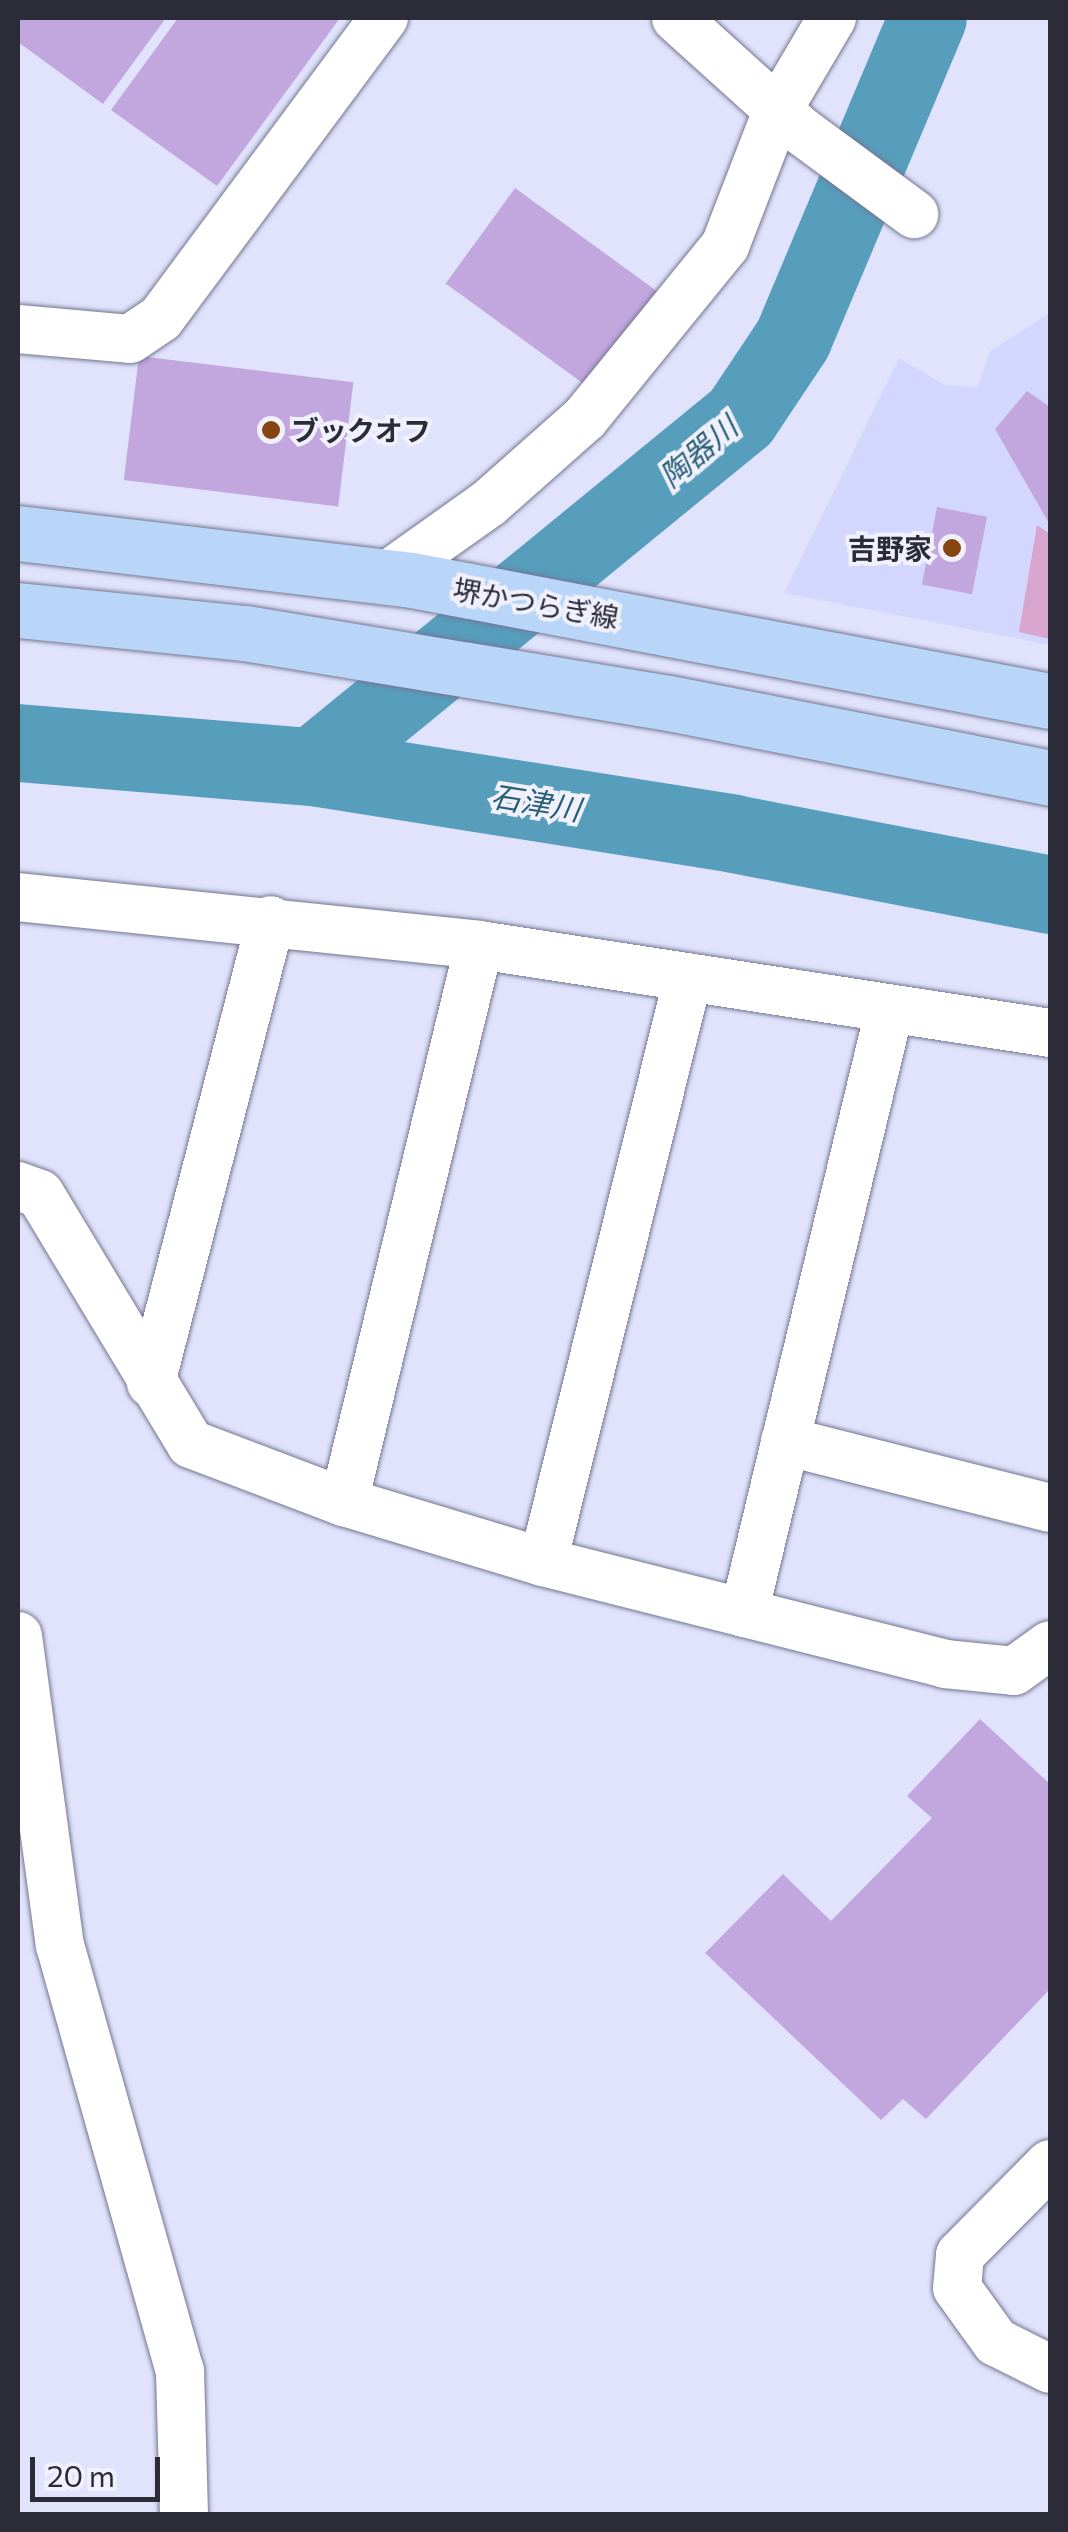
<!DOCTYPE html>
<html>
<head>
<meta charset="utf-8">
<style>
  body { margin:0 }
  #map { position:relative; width:1068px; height:2532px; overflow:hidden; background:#e0e3fb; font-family:Commissioner,"Noto Sans JP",sans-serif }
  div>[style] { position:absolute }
  .built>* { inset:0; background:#d4d7fd }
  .green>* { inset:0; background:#d8a5ce }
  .river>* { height:78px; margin:-39px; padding:0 39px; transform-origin:39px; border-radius:39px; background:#579dbc }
  .building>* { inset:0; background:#c2a6de; transform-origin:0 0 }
  .roads { filter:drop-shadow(0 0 2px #747691) drop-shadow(0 0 2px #747691) }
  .minor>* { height:48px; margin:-24px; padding:0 24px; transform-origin:24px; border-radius:24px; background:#fff }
  .major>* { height:55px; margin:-27.5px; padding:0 27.5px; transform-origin:27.5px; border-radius:27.5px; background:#b9d5f8 }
  .dots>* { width:28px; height:28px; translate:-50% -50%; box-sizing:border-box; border:5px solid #f0f1fd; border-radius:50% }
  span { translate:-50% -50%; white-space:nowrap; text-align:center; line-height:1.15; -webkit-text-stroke:8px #f0f1fd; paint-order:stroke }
  .poi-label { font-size:28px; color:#2b2c37; font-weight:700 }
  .left { translate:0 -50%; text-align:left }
  .right { translate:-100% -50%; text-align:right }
  .street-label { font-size:28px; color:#2b2c37 }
  .water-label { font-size:30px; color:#285f76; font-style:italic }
  .frame { position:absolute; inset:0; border:20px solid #2b2c37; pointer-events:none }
  .scale { position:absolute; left:30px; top:2457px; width:130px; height:45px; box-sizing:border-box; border:5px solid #2b2c37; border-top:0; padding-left:12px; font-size:30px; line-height:35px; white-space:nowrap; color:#2b2c37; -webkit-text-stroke:8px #f0f1fd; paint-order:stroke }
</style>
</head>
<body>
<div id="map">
  <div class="built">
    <i style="clip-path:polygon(1050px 313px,1050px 645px,784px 593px,899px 358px,945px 385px,978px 387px,990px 351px)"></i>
  </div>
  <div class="green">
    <i style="clip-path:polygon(1037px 525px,1050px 534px,1050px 639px,1019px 632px)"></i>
  </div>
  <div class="river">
    <i style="left:18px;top:743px;width:296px;rotate:4.7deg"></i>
    <i style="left:313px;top:767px;width:426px;rotate:9deg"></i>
    <i style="left:734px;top:834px;width:322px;rotate:10.9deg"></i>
    <i style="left:313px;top:767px;width:553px;rotate:-39.27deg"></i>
    <i style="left:741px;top:417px;width:94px;rotate:-56.3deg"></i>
    <i style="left:793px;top:339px;width:348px;rotate:-67.2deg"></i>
  </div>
  <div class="building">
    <i style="clip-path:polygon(18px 18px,166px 18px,103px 104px,18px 42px)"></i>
    <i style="clip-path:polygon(178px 18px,340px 18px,217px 186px,111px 110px)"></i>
    <i style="left:515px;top:188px;width:179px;height:118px;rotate:36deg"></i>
    <i style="left:139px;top:356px;width:216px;height:125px;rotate:7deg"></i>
    <i style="clip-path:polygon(1027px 391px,1050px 407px,1050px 525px,995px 429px)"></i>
    <i style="left:937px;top:507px;width:51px;height:79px;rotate:11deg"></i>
    <i style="clip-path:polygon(980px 1719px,1050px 1784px,1050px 1989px,926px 2119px,903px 2099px,881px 2120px,705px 1953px,783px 1874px,831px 1921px,932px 1818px,907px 1796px)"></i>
  </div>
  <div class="roads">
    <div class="minor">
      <i style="left:676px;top:18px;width:167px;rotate:42.1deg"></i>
      <i style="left:800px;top:130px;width:142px;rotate:36.4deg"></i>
      <i style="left:18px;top:329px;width:112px;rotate:5.1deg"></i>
      <i style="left:130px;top:339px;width:37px;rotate:-34deg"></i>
      <i style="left:161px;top:318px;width:374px;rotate:-53.4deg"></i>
      <i style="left:385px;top:577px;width:128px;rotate:-35.4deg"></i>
      <i style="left:489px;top:503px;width:128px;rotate:-41.5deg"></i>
      <i style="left:585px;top:418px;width:222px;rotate:-50.9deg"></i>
      <i style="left:725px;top:246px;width:145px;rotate:-68.9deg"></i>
      <i style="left:777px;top:111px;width:108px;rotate:-59.4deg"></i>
      <i style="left:18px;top:897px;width:463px;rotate:5.9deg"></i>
      <i style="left:479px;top:945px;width:578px;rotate:8.76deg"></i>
      <i style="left:18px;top:1186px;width:23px;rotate:20deg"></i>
      <i style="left:40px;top:1194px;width:292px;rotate:58.9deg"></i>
      <i style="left:191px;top:1444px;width:164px;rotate:20.8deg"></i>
      <i style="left:344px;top:1502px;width:208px;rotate:16.8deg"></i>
      <i style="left:543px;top:1562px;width:415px;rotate:14.2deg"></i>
      <i style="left:945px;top:1664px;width:69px;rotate:5.8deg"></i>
      <i style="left:1014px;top:1671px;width:44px;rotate:-35.8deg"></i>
      <i style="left:151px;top:1383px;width:478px;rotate:-75.5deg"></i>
      <i style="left:785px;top:1441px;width:273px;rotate:14.2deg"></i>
      <i style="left:344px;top:1502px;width:573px;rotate:-76.38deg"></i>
      <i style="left:543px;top:1562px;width:598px;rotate:-76.06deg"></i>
      <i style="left:744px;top:1613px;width:618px;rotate:-76.44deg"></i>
      <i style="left:18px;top:1636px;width:312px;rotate:82.3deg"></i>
      <i style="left:60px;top:1945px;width:443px;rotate:74.3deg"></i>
      <i style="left:180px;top:2371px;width:143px;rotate:88.4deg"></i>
      <i style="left:1050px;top:2164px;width:128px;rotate:134.7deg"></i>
      <i style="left:960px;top:2255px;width:33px;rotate:95deg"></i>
      <i style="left:957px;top:2288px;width:67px;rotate:54.2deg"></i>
      <i style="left:996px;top:2342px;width:60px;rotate:26.6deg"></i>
    </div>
    <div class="major">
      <i style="left:18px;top:533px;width:397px;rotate:6.8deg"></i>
      <i style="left:412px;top:580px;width:649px;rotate:10.74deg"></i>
      <i style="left:18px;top:610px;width:228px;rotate:5.8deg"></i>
      <i style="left:245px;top:633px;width:430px;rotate:9.4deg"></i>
      <i style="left:669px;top:703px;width:388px;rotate:11.1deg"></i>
    </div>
  </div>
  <div class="dots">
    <i style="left:271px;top:430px;background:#854410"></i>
    <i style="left:952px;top:548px;background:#854410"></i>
  </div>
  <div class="poi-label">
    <span class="left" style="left:291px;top:430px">ブックオフ</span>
    <span class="right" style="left:932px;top:548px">吉野家</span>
  </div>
  <div class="street-label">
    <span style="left:536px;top:603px;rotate:10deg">堺かつらぎ線</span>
  </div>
  <div class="water-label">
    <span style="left:698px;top:451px;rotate:-40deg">陶器川</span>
    <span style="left:536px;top:802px;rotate:9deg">石津川</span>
  </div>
  <div class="frame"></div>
  <div class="scale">20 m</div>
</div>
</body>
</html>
